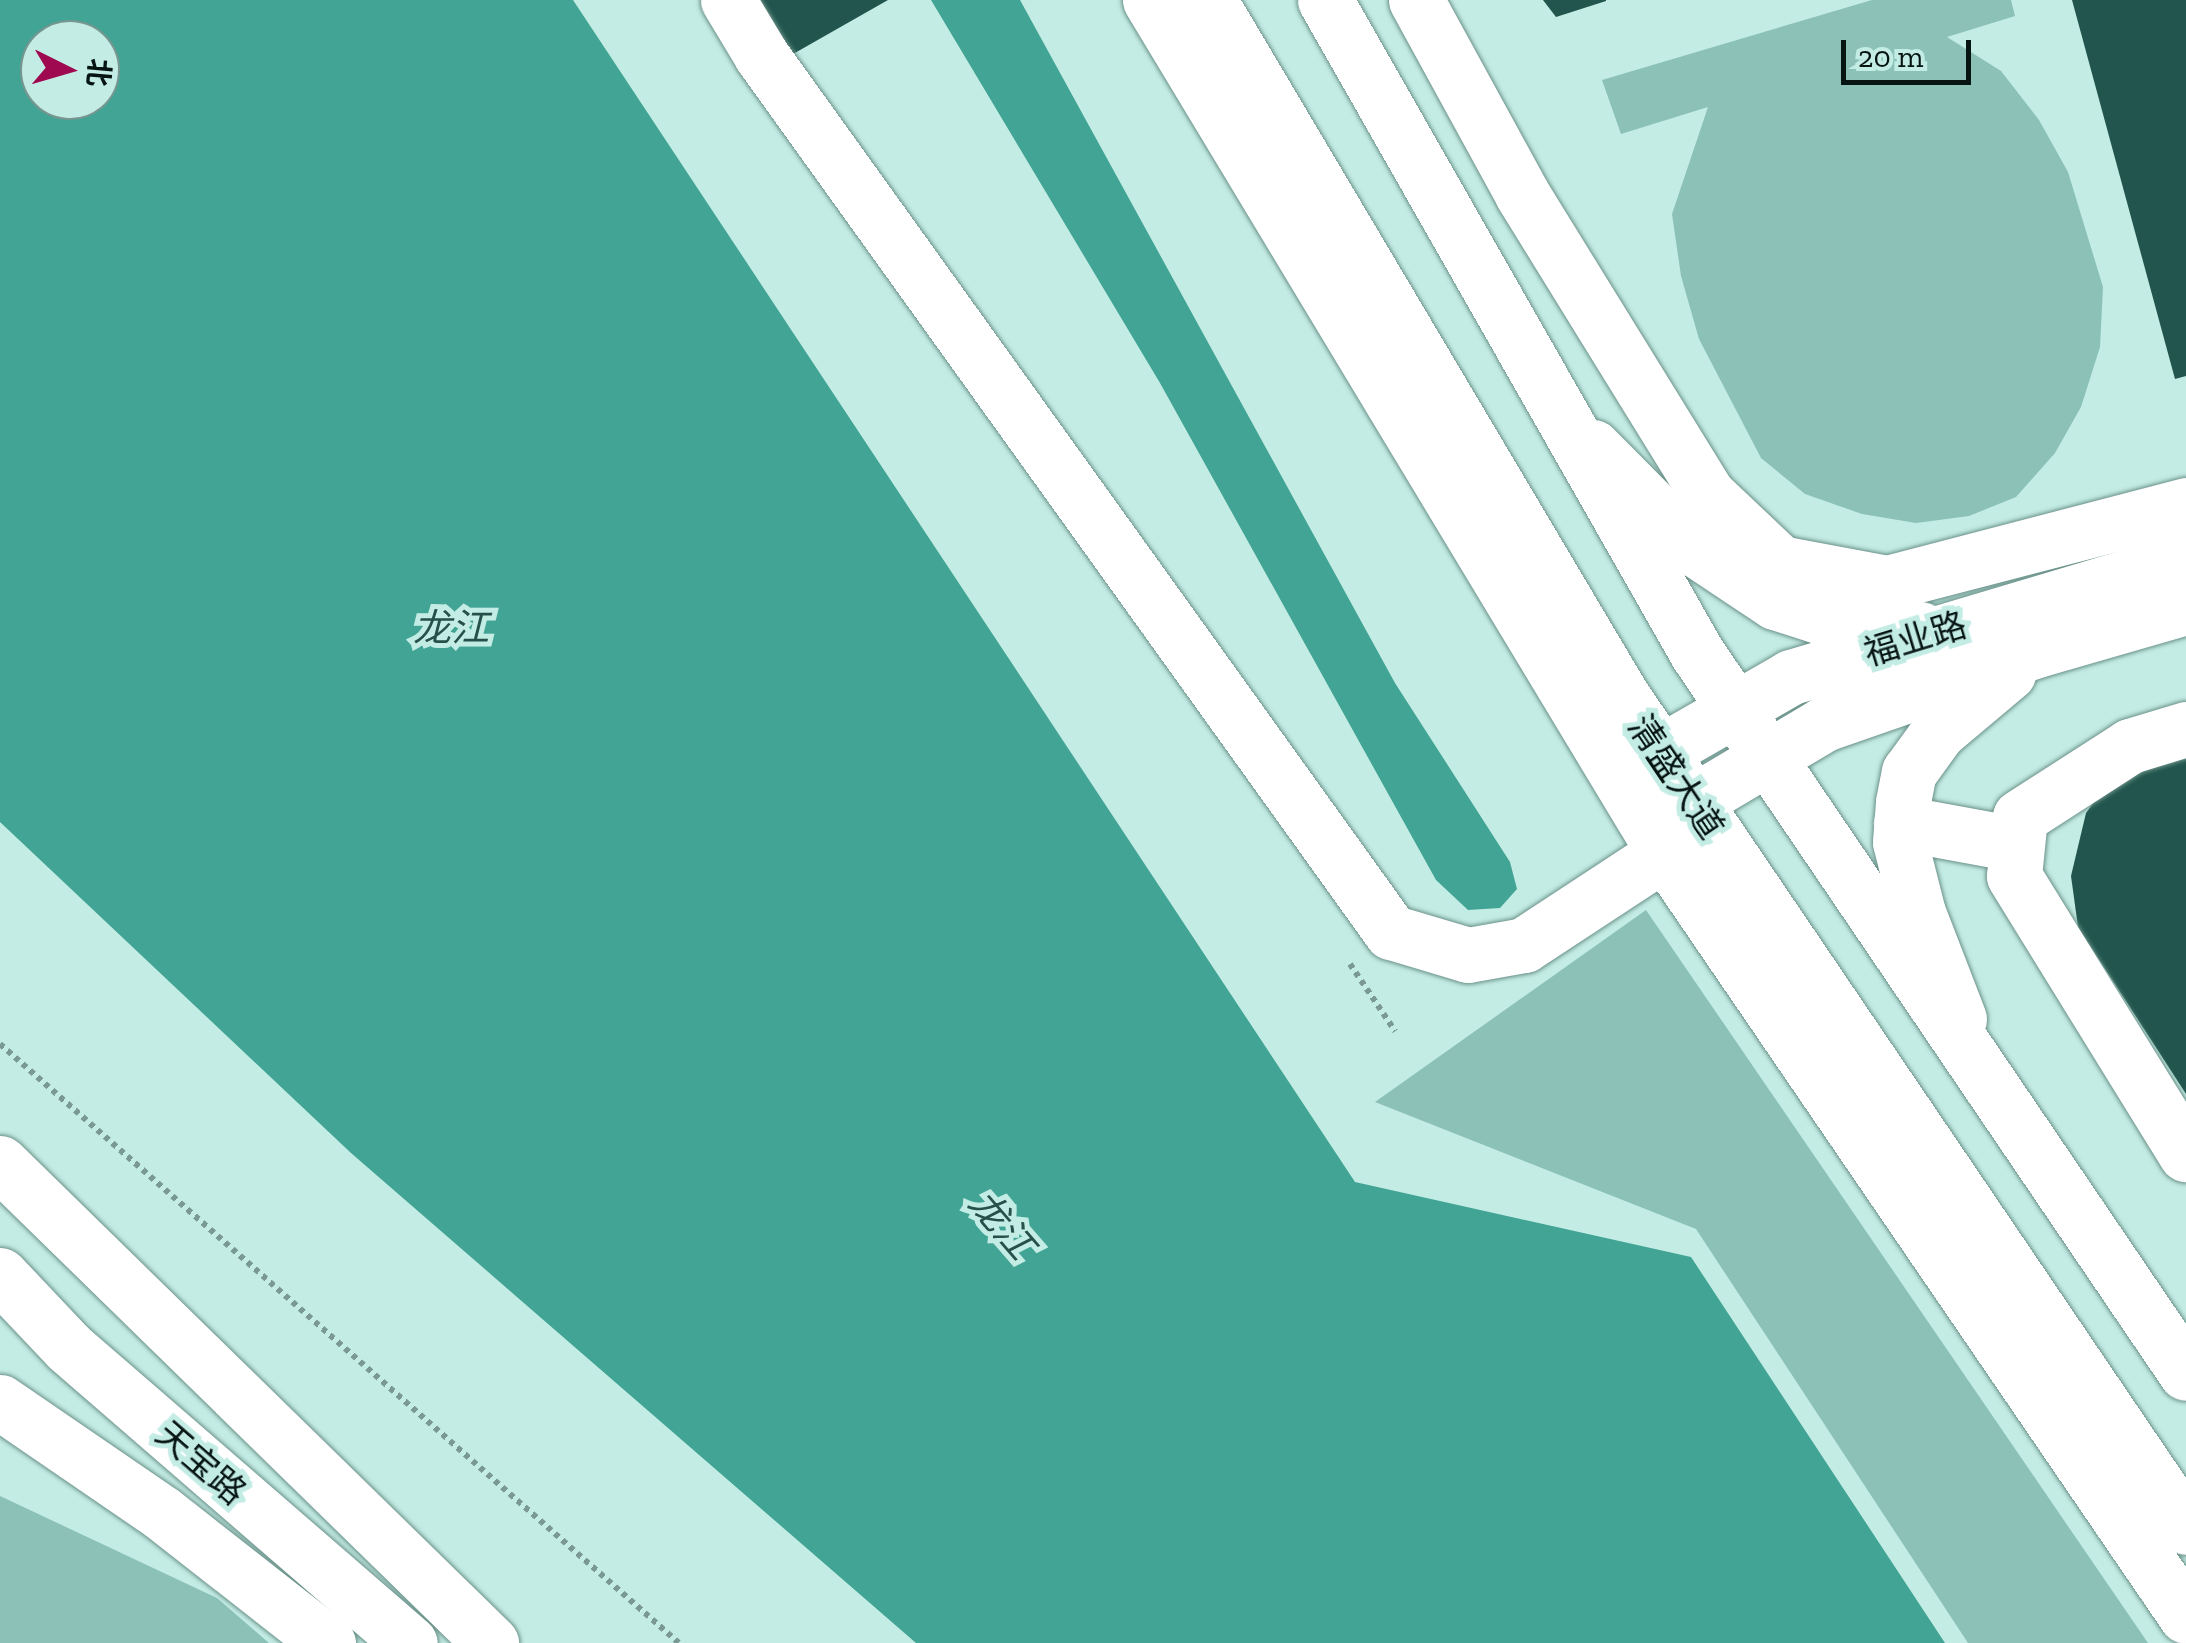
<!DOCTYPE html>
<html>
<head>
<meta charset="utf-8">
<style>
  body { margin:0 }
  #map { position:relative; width:2186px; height:1643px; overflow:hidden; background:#c3ece4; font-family:"Zilla Slab","Noto Sans SC",serif }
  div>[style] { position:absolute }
  .green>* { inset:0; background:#8bc1b7 }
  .water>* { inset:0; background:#42a495 }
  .building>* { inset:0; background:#21554d }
  .path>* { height:6px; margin-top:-3px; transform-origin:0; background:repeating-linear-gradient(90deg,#7a9993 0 5px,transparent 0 10px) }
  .roads { filter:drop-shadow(0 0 2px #6a9189) drop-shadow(0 0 2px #6a9189) }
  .minor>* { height:55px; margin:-27.5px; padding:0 27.5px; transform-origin:27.5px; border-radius:27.5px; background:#fff }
  .major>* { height:55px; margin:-27.5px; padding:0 27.5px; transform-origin:27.5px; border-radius:27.5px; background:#fff }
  span { translate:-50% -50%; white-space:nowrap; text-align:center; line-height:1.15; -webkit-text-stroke:10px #c3ece4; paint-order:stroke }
  .street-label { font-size:35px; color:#061412 }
  .water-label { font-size:38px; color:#26514a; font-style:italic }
  .north { position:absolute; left:20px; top:20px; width:100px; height:100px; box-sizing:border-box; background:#c3ece4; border:2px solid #779690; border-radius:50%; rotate:95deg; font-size:28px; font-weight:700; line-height:40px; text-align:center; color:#061412 }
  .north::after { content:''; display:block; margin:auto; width:35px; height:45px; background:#9f0950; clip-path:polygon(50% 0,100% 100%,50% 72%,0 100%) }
  .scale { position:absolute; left:1841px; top:40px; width:130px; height:45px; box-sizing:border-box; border:5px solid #061412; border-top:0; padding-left:12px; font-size:30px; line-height:35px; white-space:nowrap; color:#061412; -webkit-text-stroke:8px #c3ece4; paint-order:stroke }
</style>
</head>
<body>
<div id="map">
  <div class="green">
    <i style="clip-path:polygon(1872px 0,2011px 0,2015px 16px,1947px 37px,2001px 71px,2039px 120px,2068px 172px,2103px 287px,2100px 347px,2081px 407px,2055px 453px,2016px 497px,1969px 516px,1916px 523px,1862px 514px,1805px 494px,1761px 458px,1699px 339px,1681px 276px,1672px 214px,1708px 107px,1621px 134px,1602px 80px)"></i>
    <i style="clip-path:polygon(1646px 910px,2148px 1643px,1968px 1643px,1696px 1229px,1375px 1102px)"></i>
    <i style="clip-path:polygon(0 1496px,217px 1598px,269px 1643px,0 1643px)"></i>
  </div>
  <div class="water">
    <i style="clip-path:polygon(evenodd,0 0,573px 0,1355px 1182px,1691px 1257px,1945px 1643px,916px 1643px,351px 1153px,0 822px,0 0,100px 40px,100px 100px,40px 100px,40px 40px,100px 40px)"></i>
    <i style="clip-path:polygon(931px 0,1020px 0,1395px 683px,1510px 862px,1517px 889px,1500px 908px,1468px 910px,1436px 880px,1160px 383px)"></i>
  </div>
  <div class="building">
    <i style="clip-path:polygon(745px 0,888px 0,779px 62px)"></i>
    <i style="clip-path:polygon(1543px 0,1606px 0,1606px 1px,1556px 17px)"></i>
    <i style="clip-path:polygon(2072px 0,2186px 0,2186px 376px,2175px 379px)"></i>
    <i style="clip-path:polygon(2186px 751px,2186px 1094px,2078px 927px,2071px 876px,2086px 813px,2114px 774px)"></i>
  </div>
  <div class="path">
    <i style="left:1350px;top:964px;width:81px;rotate:56.1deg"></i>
    <i style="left:0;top:1044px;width:905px;rotate:41.42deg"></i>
  </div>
  <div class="roads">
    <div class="minor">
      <i style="left:728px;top:0;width:64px;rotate:59deg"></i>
      <i style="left:761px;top:55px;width:1080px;rotate:54.31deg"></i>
      <i style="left:1391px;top:932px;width:80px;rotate:16.6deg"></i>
      <i style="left:1468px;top:955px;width:57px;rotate:-10.1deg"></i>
      <i style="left:1524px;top:945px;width:206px;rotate:-33.3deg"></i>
      <i style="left:1150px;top:0;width:997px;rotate:58.91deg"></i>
      <i style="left:1665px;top:854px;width:923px;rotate:55.64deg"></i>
      <i style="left:1416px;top:0;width:221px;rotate:61.3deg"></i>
      <i style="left:1522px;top:194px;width:352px;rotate:58.3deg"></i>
      <i style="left:1707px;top:494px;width:100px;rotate:43.4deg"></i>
      <i style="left:1780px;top:563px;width:109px;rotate:10.6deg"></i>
      <i style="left:1887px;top:583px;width:309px;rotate:-14.6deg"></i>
      <i style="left:1593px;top:447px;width:139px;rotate:45.3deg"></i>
      <i style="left:1691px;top:546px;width:101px;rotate:33.7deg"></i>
      <i style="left:1775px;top:602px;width:46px;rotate:17.7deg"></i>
      <i style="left:1819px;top:616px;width:102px;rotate:7.3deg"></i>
      <i style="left:2186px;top:729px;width:59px;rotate:163.1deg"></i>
      <i style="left:2130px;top:746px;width:131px;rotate:147.2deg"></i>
      <i style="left:2020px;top:817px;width:59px;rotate:95.8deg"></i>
      <i style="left:2014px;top:876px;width:327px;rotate:58.3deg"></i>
      <i style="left:1659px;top:753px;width:152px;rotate:-29.9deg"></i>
      <i style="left:1791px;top:677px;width:412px;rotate:-16.6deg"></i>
      <i style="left:1691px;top:803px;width:155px;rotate:-30.7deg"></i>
      <i style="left:1824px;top:724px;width:225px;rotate:-19.2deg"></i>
      <i style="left:2037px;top:650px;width:155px;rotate:-16.1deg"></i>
      <i style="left:1901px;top:823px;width:116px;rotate:10.4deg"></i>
      <i style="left:1959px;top:1019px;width:114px;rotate:-111.1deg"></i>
      <i style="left:1918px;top:913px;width:73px;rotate:-104.2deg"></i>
      <i style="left:1900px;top:842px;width:40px;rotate:-85.7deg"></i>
      <i style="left:1903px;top:802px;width:31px;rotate:-79deg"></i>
      <i style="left:1909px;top:772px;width:49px;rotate:-54.1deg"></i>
      <i style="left:1938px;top:732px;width:92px;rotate:-40.1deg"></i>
      <i style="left:0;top:1163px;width:687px;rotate:44.35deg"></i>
      <i style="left:0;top:1275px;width:99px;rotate:46.6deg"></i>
      <i style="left:68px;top:1347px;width:452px;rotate:40.9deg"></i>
      <i style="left:0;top:1402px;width:196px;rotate:34.4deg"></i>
      <i style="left:162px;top:1513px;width:211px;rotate:38.1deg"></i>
    </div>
    <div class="major">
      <i style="left:1209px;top:0;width:809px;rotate:59.32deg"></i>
      <i style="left:1622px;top:696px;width:1004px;rotate:55.84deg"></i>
      <i style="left:1325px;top:0;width:752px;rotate:60.33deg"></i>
      <i style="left:1697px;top:653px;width:870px;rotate:55.82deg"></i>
    </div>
  </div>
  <div class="street-label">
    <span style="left:1915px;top:639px;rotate:-17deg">福业路</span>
    <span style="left:1676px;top:777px;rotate:56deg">清盛大道</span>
    <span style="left:201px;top:1463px;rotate:41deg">天宝路</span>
  </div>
  <div class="water-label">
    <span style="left:451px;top:629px">龙江</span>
    <span style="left:1001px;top:1225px;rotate:49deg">龙江</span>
  </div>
  <div class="north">北</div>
  <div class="scale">20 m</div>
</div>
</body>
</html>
